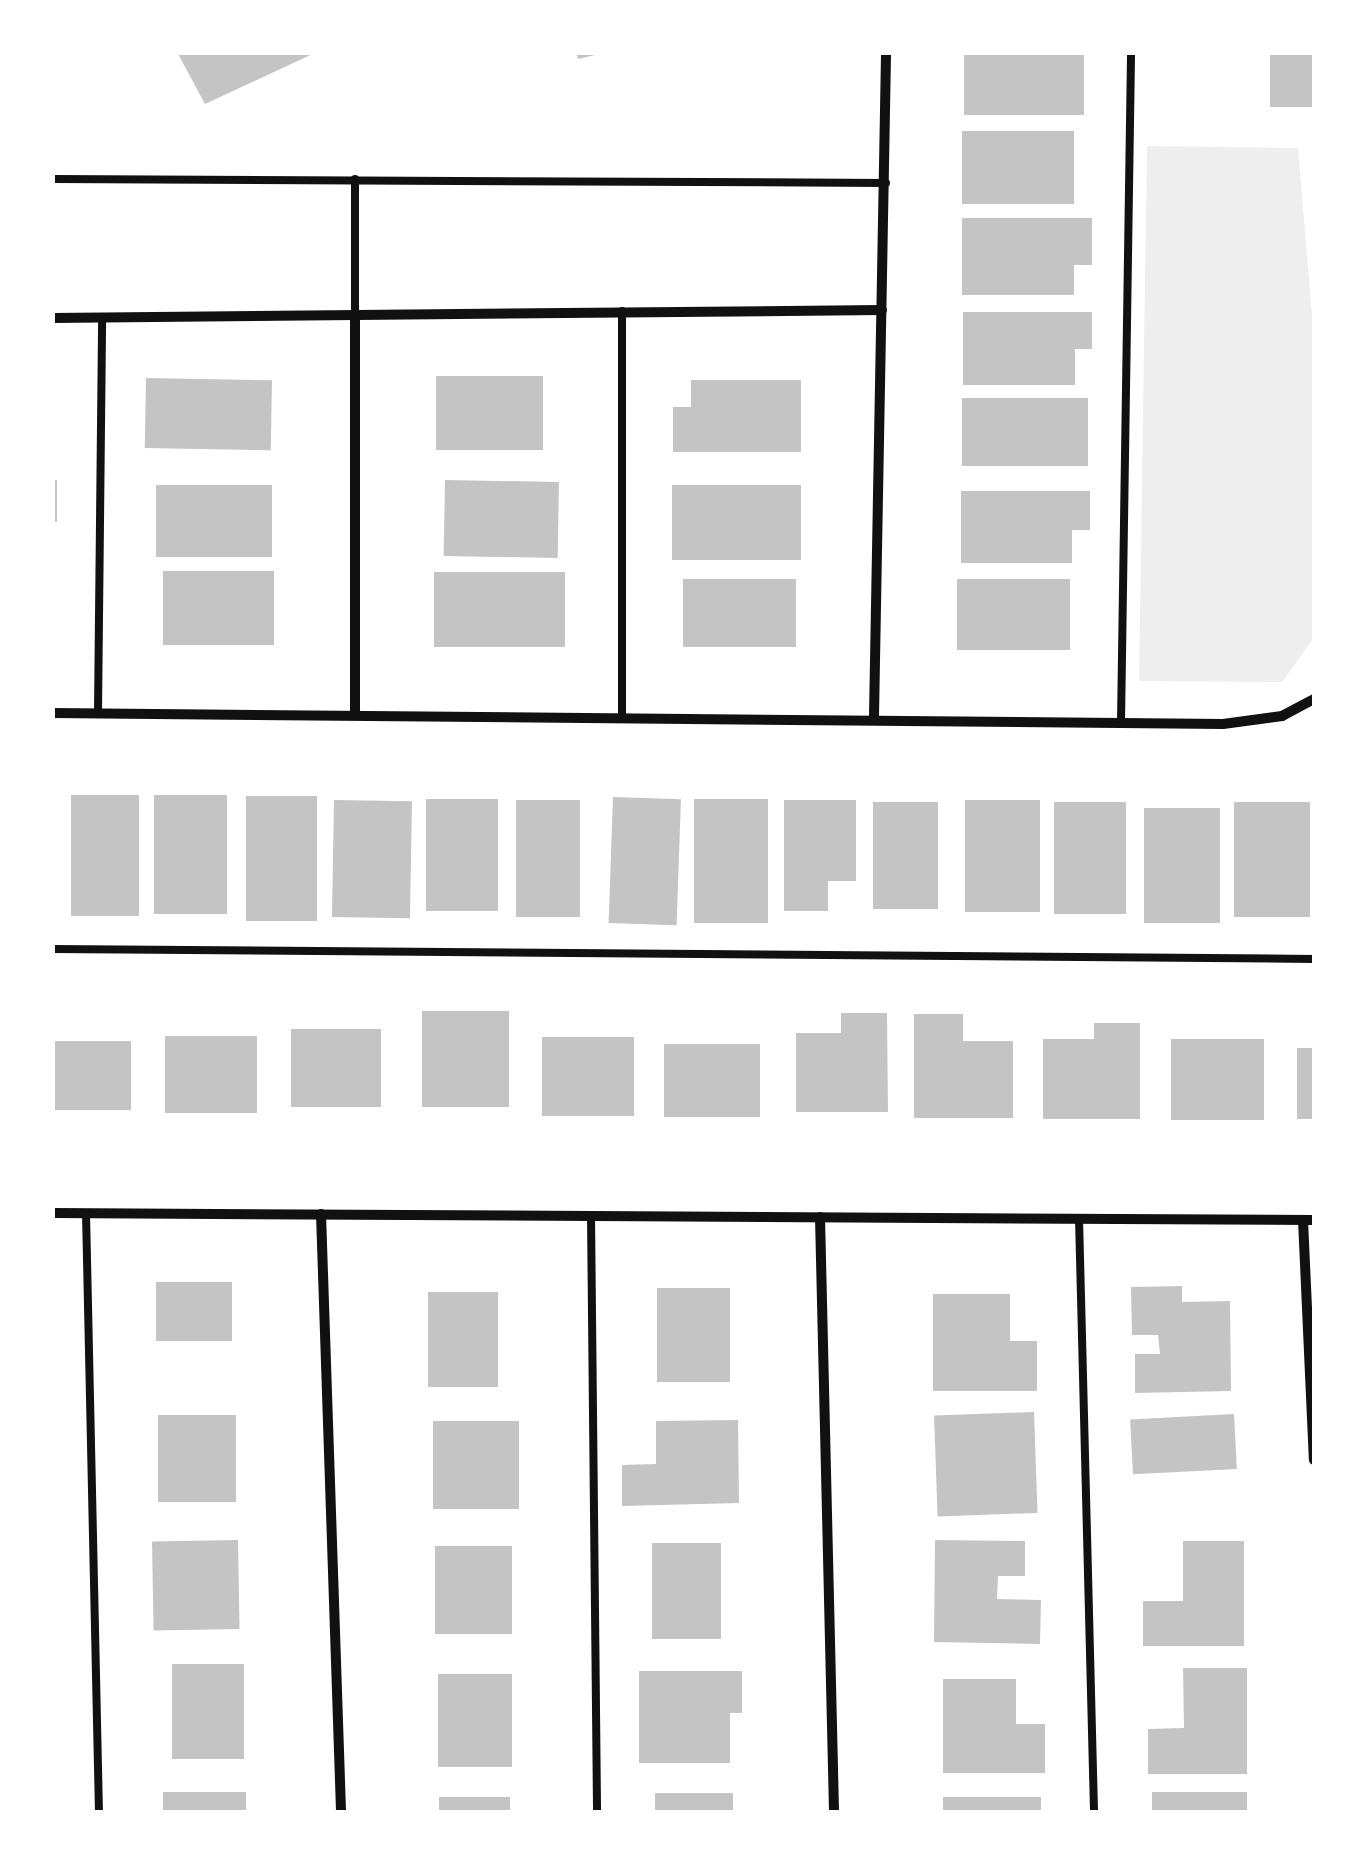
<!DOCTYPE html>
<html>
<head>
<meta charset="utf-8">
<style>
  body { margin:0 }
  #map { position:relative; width:1367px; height:1865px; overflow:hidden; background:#fff; font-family:"Asap Condensed",sans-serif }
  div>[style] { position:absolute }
  .green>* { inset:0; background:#eee }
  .building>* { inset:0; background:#c4c4c4; transform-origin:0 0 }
  .service>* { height:8px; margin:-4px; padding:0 4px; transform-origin:4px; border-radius:4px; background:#111 }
  .minor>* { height:10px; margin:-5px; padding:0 5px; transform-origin:5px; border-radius:5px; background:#111 }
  span { translate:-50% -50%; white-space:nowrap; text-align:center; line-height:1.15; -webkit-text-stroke:9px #fff; paint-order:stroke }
  .frame { position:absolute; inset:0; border:55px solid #fff; pointer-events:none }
</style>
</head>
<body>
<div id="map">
  <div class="green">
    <i style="clip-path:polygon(1147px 146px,1298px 148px,1314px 339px,1314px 638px,1282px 682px,1139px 681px)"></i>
  </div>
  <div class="building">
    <i style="clip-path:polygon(177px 52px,317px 52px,205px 104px)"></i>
    <i style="clip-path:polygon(576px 52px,599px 52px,600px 54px,578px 59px)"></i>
    <i style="left:964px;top:52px;width:120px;height:63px"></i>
    <i style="left:1270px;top:52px;width:44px;height:55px"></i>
    <i style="left:962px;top:131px;width:112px;height:73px"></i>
    <i style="clip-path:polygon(962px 218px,1092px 218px,1092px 265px,1074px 265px,1074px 295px,962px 295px)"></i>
    <i style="clip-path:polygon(963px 312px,1092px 312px,1092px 349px,1075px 349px,1075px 385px,963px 385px)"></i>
    <i style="left:436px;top:376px;width:107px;height:74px"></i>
    <i style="left:146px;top:378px;width:126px;height:70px;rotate:1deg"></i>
    <i style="clip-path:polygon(691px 380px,801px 380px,801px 452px,673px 452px,673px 407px,691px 407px)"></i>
    <i style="left:962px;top:398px;width:126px;height:68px"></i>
    <i style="left:52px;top:480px;width:5px;height:42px"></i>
    <i style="left:445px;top:480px;width:114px;height:76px;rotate:1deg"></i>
    <i style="left:156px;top:485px;width:116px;height:72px"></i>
    <i style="left:672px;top:485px;width:129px;height:75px"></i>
    <i style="clip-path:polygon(961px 491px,1090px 491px,1090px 530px,1072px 530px,1072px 563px,961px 563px)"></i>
    <i style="left:163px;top:571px;width:111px;height:74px"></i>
    <i style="left:434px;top:572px;width:131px;height:75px"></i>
    <i style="left:683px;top:579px;width:113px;height:68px"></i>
    <i style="left:957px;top:579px;width:113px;height:71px"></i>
    <i style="left:71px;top:795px;width:68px;height:121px"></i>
    <i style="left:154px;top:795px;width:73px;height:119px"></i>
    <i style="left:246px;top:796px;width:71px;height:125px"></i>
    <i style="left:613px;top:797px;width:68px;height:126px;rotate:2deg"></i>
    <i style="left:426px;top:799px;width:72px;height:112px"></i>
    <i style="left:694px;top:799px;width:74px;height:124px"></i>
    <i style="left:334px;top:800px;width:78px;height:117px;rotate:1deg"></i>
    <i style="left:516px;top:800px;width:64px;height:117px"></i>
    <i style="clip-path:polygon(784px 800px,856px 800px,856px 881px,828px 881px,828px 911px,784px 911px)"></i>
    <i style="left:965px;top:800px;width:75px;height:112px"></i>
    <i style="left:873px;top:802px;width:65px;height:107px"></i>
    <i style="left:1054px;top:802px;width:72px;height:112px"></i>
    <i style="left:1234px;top:802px;width:76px;height:115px"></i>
    <i style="left:1144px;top:808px;width:76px;height:115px"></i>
    <i style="left:422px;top:1011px;width:87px;height:96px"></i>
    <i style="clip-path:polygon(841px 1013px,887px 1013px,888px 1112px,796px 1112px,796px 1033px,841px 1033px)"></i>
    <i style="clip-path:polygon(914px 1014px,963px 1014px,963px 1041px,1013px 1041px,1013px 1118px,914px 1118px)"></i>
    <i style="clip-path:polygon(1094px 1023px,1140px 1023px,1140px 1119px,1043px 1119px,1043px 1039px,1094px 1039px)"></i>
    <i style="left:291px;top:1029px;width:90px;height:78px"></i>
    <i style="left:165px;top:1036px;width:92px;height:77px"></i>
    <i style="left:542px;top:1037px;width:92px;height:79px"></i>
    <i style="left:1171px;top:1039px;width:93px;height:81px"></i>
    <i style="left:52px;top:1041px;width:79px;height:69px"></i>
    <i style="left:664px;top:1044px;width:96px;height:73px"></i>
    <i style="left:1297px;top:1048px;width:17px;height:71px"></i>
    <i style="left:156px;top:1282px;width:76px;height:59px"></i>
    <i style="clip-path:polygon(1182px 1286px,1182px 1302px,1230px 1301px,1231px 1391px,1135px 1393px,1135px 1354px,1160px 1354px,1158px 1335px,1132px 1335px,1131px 1287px)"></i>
    <i style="left:657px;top:1288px;width:73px;height:94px"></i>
    <i style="left:428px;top:1292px;width:70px;height:95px"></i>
    <i style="clip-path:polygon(933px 1294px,1010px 1294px,1010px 1341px,1037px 1341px,1037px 1391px,933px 1391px)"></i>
    <i style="left:1034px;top:1412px;width:101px;height:100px;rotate:88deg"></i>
    <i style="left:1234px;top:1414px;width:55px;height:104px;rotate:87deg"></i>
    <i style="left:158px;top:1415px;width:78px;height:87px"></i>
    <i style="clip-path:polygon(738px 1420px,739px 1503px,622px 1506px,622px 1465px,656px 1464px,656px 1421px)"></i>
    <i style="left:433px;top:1421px;width:86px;height:88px"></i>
    <i style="left:238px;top:1540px;width:89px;height:86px;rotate:89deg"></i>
    <i style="clip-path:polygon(935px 1540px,1025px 1541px,1025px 1576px,998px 1576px,997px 1599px,1041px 1600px,1040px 1644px,934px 1642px)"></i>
    <i style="clip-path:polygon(1183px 1541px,1244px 1541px,1244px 1646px,1143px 1646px,1143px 1601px,1183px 1601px)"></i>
    <i style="left:652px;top:1543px;width:69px;height:96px"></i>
    <i style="left:435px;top:1546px;width:77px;height:88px"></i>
    <i style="left:172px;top:1664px;width:72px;height:95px"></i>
    <i style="clip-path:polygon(1183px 1668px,1247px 1668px,1247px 1774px,1148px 1774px,1148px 1729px,1184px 1728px)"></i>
    <i style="clip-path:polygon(639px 1671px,742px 1671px,742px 1713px,730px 1713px,730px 1763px,639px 1763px)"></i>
    <i style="left:438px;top:1674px;width:74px;height:93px"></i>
    <i style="clip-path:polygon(943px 1679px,1016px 1679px,1016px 1724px,1045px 1724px,1045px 1773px,943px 1773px)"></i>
    <i style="left:163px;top:1792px;width:83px;height:20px"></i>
    <i style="left:1247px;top:1792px;width:20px;height:95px;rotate:90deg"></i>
    <i style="left:655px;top:1793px;width:78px;height:19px"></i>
    <i style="left:439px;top:1797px;width:71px;height:15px"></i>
    <i style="left:943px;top:1797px;width:98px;height:15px"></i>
  </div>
  <div class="service">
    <i style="left:52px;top:179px;width:834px;rotate:0.27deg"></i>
    <i style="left:622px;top:311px;width:405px;rotate:90deg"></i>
    <i style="left:355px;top:313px;width:134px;rotate:-90deg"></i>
    <i style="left:98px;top:713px;width:396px;rotate:-89.4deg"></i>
    <i style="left:1121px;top:722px;width:670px;rotate:-89.14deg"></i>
    <i style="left:52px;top:949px;width:1262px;rotate:0.45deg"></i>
    <i style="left:86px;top:1213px;width:599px;rotate:88.76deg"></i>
    <i style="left:591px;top:1215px;width:597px;rotate:89.42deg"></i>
    <i style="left:1079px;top:1218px;width:594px;rotate:88.55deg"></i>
  </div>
  <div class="minor">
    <i style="left:355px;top:313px;width:401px;rotate:90deg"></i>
    <i style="left:52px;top:318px;width:830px;rotate:-0.55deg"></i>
    <i style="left:52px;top:713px;width:1171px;rotate:0.54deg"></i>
    <i style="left:1223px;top:724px;width:60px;rotate:-7.7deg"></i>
    <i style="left:1282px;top:716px;width:36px;rotate:-28deg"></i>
    <i style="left:874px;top:716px;width:664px;rotate:-88.96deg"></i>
    <i style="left:52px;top:1213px;width:1262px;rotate:0.32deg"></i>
    <i style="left:321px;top:1214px;width:598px;rotate:88.08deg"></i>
    <i style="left:820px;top:1217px;width:595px;rotate:88.65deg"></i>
    <i style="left:1303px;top:1220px;width:240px;rotate:87.4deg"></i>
  </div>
  <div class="frame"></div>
</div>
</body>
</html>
